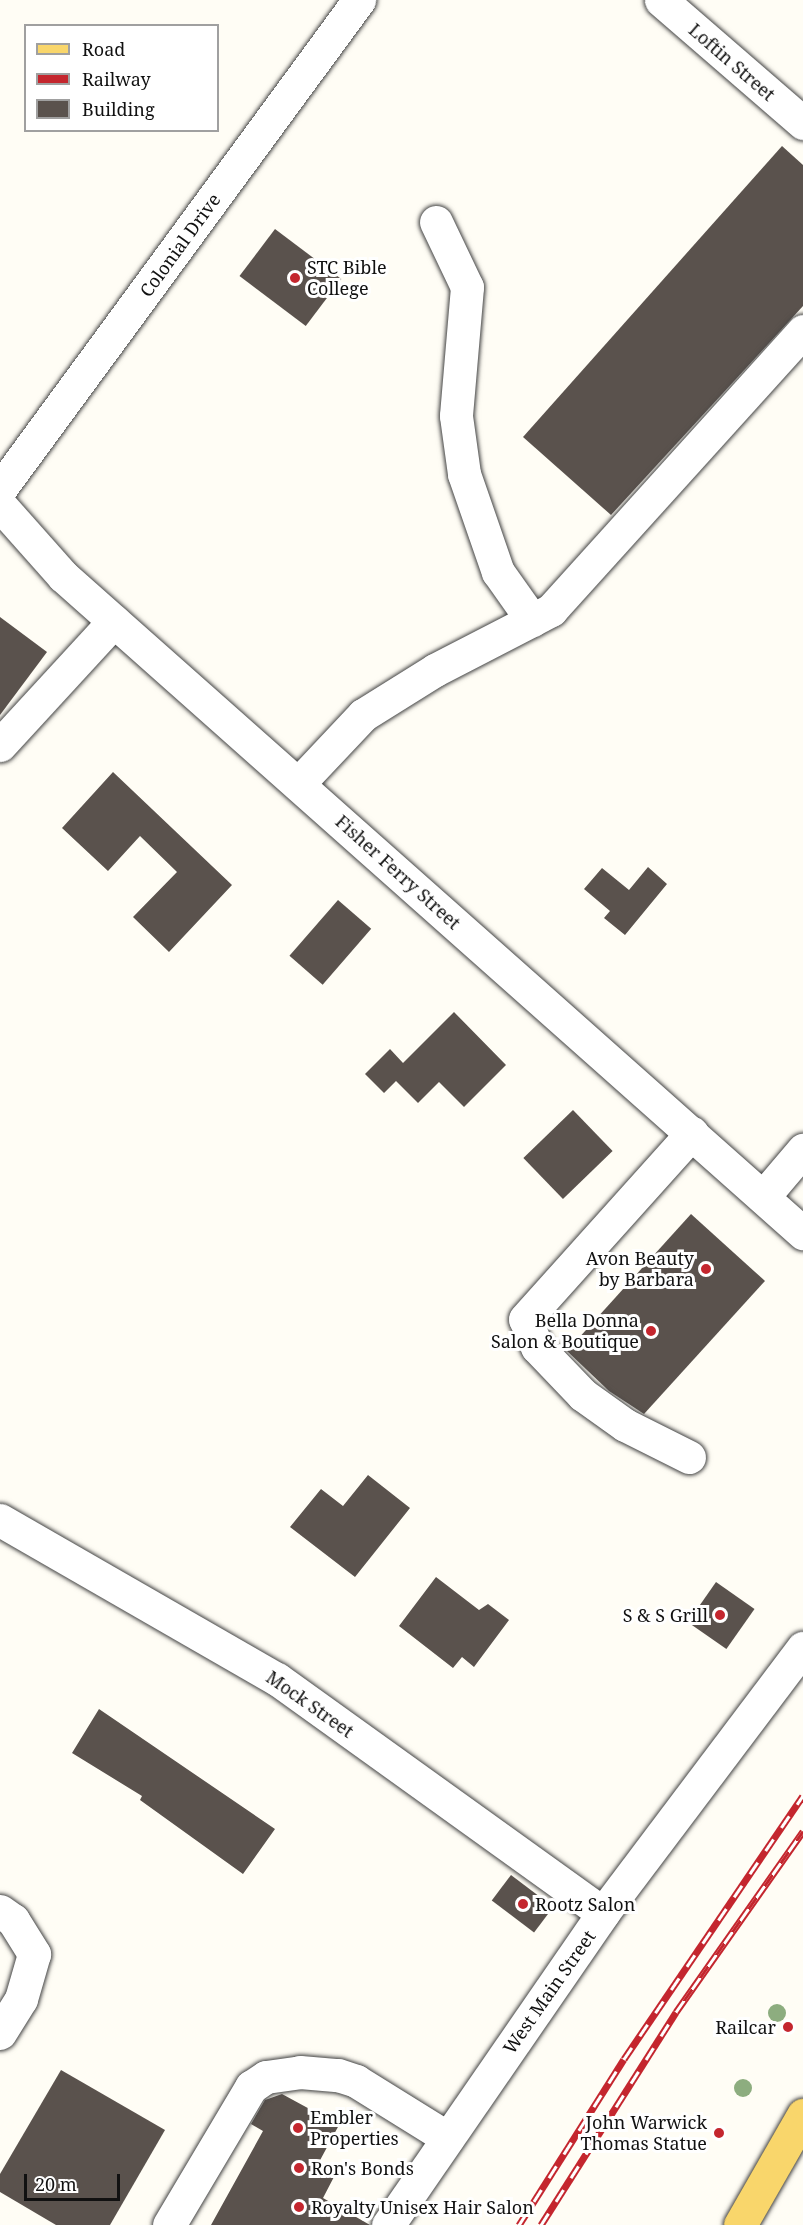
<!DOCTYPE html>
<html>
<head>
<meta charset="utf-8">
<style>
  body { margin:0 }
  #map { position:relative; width:803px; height:2225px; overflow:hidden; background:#fffdf5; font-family:"Noto Serif",serif }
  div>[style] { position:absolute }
  .building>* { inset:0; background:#5a524d; transform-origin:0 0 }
  .roads { filter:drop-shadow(0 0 2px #444) drop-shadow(0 0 2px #444) }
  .minor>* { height:33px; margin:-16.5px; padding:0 16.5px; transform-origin:16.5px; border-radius:16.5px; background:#fff }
  .major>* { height:33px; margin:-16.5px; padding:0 16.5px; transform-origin:16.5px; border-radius:16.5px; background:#f9d66b }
  .rail>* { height:7px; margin-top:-3.5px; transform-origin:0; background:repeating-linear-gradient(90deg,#fff 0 14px,#c4262e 0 28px); box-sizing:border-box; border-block:2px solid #c4262e }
  .trees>* { width:18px; height:18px; margin:-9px; border-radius:50%; background:#8dad7f }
  .dots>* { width:16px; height:16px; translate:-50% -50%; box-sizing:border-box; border:3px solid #fff; border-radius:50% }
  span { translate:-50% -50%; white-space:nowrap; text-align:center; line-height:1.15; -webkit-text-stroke:6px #fff; paint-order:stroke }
  .street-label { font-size:18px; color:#111 }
  .poi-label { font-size:18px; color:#111 }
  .left { translate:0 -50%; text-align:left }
  .right { translate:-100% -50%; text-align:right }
  .legend { position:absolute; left:24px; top:24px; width:195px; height:108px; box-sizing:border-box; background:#fff; border:2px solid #a0a0a0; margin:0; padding:8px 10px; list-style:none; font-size:18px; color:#111 }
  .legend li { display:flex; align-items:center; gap:12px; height:30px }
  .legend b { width:30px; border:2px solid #a0a0a0 }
  .scale { position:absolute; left:24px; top:2174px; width:96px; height:27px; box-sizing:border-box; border:3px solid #111; border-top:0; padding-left:8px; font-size:18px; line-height:21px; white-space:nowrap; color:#111; -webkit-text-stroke:4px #fff; paint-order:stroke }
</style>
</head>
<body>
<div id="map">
  <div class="building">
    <i style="clip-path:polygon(782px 146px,803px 165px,803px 306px,611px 515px,523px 437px)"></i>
    <i style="left:275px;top:229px;width:83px;height:59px;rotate:37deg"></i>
    <i style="clip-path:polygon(0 617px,47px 652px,0 715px)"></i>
    <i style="clip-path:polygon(113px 772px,232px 885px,169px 952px,133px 917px,177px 872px,140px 836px,108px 871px,62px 828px)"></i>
    <i style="clip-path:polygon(648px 867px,667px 884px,625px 935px,604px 918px,610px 911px,584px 889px,602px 868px,629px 890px)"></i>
    <i style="left:338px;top:900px;width:44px;height:74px;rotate:41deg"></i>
    <i style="clip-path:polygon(454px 1012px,506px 1065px,464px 1107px,439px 1082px,418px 1103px,396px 1081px,384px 1093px,365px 1074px,390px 1049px,403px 1063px)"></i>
    <i style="left:573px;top:1110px;width:57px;height:69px;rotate:46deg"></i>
    <i style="clip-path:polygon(691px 1214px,765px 1281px,644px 1414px,609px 1391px,567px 1351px)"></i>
    <i style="clip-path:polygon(368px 1475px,410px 1508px,355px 1577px,290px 1527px,321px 1489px,343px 1506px)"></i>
    <i style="clip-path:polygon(436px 1577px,479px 1610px,488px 1604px,509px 1620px,474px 1667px,462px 1657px,453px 1668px,399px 1626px)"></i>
    <i style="left:716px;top:1582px;width:47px;height:49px;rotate:35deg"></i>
    <i style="clip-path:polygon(99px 1709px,275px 1829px,243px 1874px,140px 1800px,142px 1796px,72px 1753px)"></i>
    <i style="left:511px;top:1875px;width:53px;height:32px;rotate:37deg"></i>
    <i style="clip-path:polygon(61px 2070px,165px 2130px,110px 2225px,56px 2225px,0 2192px,0 2174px)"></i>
    <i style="clip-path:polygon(282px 2094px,339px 2125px,318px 2164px,336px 2173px,323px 2198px,370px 2225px,211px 2225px,263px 2131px,251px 2124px,265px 2100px)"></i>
  </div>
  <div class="roads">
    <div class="minor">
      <i style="left:661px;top:0;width:188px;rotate:40.9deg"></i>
      <i style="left:436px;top:222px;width:72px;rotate:64.5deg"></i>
      <i style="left:467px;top:287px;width:129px;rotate:94.9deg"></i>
      <i style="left:456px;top:416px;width:59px;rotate:82.1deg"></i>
      <i style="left:464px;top:474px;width:104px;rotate:70.9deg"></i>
      <i style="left:498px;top:572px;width:59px;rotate:54.7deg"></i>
      <i style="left:0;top:489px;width:607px;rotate:-53.72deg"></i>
      <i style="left:0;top:505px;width:95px;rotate:48.4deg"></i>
      <i style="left:63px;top:576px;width:990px;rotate:41.6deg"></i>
      <i style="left:0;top:745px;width:168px;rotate:-47.4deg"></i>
      <i style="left:298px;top:784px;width:95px;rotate:-46.7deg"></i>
      <i style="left:363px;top:715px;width:85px;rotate:-32deg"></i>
      <i style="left:435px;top:670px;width:131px;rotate:-27.3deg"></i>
      <i style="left:551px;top:610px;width:376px;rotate:-47.9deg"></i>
      <i style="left:763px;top:1197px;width:62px;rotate:-49.6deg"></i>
      <i style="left:689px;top:1457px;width:72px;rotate:-153.4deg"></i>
      <i style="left:625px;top:1425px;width:52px;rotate:-144.5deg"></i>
      <i style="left:583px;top:1395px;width:66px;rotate:-133.8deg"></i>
      <i style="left:537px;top:1347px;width:30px;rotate:-113deg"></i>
      <i style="left:525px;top:1319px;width:250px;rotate:-48.1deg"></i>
      <i style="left:0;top:1520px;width:319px;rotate:29.9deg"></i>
      <i style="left:277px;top:1679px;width:401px;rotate:35.7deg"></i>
      <i style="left:0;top:1911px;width:16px;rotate:35deg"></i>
      <i style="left:13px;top:1920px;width:40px;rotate:58deg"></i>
      <i style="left:34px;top:1954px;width:47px;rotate:106.1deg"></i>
      <i style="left:21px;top:1999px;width:40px;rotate:122deg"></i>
      <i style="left:169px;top:2225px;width:161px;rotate:-59.3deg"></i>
      <i style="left:251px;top:2087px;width:18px;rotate:-34deg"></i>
      <i style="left:266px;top:2077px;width:34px;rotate:-8deg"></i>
      <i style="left:300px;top:2072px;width:38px;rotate:5deg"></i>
      <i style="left:338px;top:2075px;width:19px;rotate:18deg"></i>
      <i style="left:356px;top:2081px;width:108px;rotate:31.8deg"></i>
      <i style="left:388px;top:2225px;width:379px;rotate:-55.4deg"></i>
      <i style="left:603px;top:1913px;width:332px;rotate:-53deg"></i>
    </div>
    <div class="major">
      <i style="left:740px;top:2225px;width:127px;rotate:-60.2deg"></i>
    </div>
  </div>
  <div class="rail">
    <i style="left:519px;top:2225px;width:196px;rotate:-57.7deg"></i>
    <i style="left:624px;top:2059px;width:318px;rotate:-55.8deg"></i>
    <i style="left:541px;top:2225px;width:252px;rotate:-57.6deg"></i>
    <i style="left:676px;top:2012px;width:221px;rotate:-54.9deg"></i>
  </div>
  <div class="trees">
    <i style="left:777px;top:2013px"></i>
    <i style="left:743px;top:2088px"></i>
  </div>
  <div class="dots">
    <i style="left:295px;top:278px;background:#c4262e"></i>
    <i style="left:706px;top:1269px;background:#c4262e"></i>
    <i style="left:651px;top:1331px;background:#c4262e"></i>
    <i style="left:720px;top:1615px;background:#c4262e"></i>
    <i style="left:523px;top:1904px;background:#c4262e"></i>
    <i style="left:788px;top:2027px;background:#c4262e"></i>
    <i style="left:298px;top:2128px;background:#c4262e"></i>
    <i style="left:719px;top:2133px;background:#c4262e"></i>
    <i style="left:299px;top:2168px;background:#c4262e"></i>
    <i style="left:299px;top:2207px;background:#c4262e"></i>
  </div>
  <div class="street-label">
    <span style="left:732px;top:62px;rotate:41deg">Loftin Street</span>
    <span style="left:180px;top:245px;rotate:-54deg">Colonial Drive</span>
    <span style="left:398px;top:872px;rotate:42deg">Fisher Ferry Street</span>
    <span style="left:310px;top:1704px;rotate:35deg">Mock Street</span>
    <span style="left:549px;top:1992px;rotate:-55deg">West Main Street</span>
  </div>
  <div class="poi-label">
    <span class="left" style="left:307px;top:278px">STC Bible<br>College</span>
    <span class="right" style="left:694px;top:1269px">Avon Beauty<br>by Barbara</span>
    <span class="right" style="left:639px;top:1331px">Bella Donna<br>Salon &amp; Boutique</span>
    <span class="right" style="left:708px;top:1615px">S &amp; S Grill</span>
    <span class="left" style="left:535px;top:1904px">Rootz Salon</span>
    <span class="right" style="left:776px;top:2027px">Railcar</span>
    <span class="left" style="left:310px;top:2128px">Embler<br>Properties</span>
    <span class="right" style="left:707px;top:2133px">John Warwick<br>Thomas Statue</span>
    <span class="left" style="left:311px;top:2168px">Ron's Bonds</span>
    <span class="left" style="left:311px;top:2207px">Royalty Unisex Hair Salon</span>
  </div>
  <ul class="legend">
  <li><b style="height:8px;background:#f9d66b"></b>Road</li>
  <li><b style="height:8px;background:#c4262e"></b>Railway</li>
  <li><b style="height:16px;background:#5a524d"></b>Building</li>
  </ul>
  <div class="scale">20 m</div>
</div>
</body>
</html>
